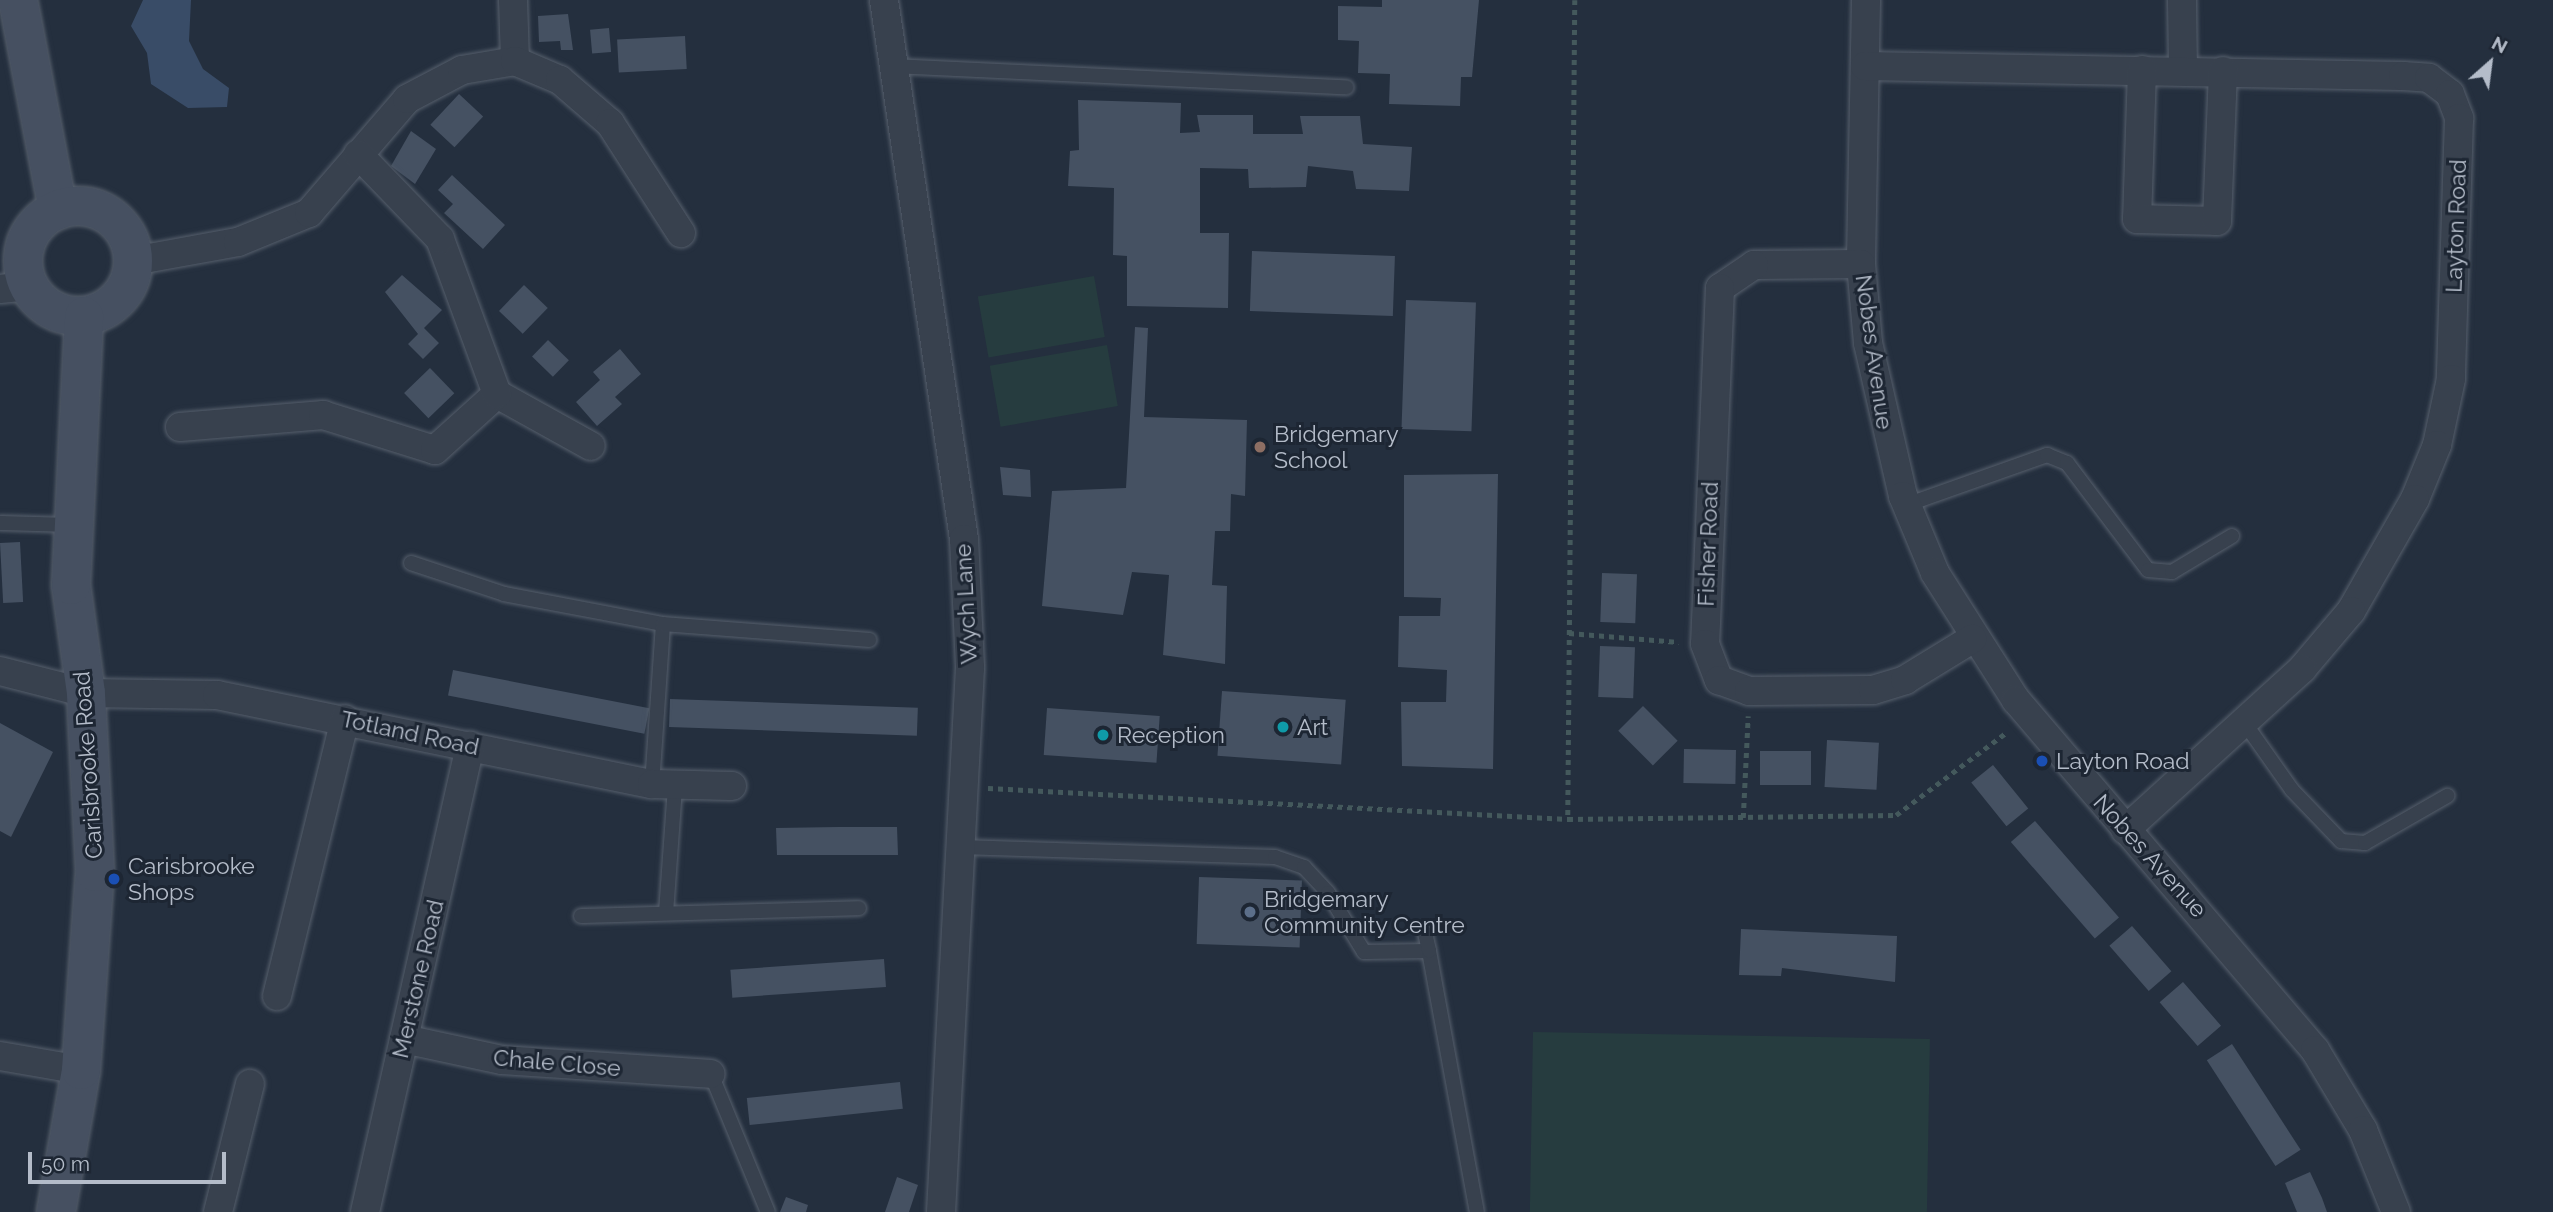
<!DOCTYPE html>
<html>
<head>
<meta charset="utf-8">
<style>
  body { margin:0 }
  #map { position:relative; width:2553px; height:1212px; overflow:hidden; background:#242f3e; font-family:Raleway,sans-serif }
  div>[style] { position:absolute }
  .green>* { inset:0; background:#263c3f; transform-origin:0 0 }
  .water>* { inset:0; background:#394c67 }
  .building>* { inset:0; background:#455162; transform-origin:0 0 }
  .path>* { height:4.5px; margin-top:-2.25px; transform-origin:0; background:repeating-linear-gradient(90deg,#44595c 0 5px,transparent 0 10px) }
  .roads { filter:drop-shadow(0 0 2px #565f6c) drop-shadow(0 0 2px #565f6c) }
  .lane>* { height:14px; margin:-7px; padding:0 7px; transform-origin:7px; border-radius:7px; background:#38414e }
  .street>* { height:28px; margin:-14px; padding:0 14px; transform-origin:14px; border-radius:14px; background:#38414e }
  .secondary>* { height:38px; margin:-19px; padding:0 19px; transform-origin:19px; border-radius:19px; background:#465061 }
  .secondary>.ring { margin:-19px; padding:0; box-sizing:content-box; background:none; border:38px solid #465061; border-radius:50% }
  .dots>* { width:19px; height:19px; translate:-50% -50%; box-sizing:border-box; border:4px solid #1d2633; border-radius:50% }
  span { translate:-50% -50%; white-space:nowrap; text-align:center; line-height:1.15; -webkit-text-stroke:6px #1d2633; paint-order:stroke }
  .street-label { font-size:23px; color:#b4bcc9 }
  .poi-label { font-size:23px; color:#b4bcc9 }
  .left { translate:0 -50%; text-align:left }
  .north { position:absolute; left:2455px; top:28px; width:70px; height:70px; -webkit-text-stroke:5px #1d2633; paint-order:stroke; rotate:28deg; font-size:19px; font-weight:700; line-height:28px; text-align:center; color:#b4bcc9 }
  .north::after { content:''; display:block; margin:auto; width:24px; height:32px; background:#b4bcc9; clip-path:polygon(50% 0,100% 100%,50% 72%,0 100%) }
  .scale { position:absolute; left:28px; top:1152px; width:198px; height:32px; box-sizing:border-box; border:4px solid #b4bcc9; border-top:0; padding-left:9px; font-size:21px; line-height:24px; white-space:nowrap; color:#b4bcc9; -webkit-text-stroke:5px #1d2633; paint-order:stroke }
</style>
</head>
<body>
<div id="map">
  <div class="green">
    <i style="left:1094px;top:276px;width:62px;height:118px;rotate:80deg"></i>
    <i style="left:1107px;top:345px;width:62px;height:119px;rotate:80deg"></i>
    <i style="left:1533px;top:1032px;width:397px;height:180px;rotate:1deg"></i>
  </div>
  <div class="water">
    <i style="clip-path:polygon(143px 0,191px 0,189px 41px,203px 69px,229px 88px,227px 107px,188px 108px,151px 84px,147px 53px,131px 26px)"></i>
  </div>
  <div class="building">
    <i style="clip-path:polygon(1382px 0,1479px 0,1472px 77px,1461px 77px,1460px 106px,1389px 104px,1390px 74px,1358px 73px,1359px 41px,1338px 40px,1338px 6px,1382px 7px)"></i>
    <i style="clip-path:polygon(568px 14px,573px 50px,561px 50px,560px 41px,539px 42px,538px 16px)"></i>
    <i style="left:609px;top:28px;width:24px;height:19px;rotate:85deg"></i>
    <i style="left:685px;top:36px;width:33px;height:68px;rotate:87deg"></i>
    <i style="left:459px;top:94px;width:33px;height:42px;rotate:43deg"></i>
    <i style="clip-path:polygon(1078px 100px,1181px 103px,1180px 133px,1200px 132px,1197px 115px,1253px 115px,1253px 134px,1303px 134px,1300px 116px,1360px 116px,1363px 144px,1412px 147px,1409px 191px,1356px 189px,1353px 171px,1308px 166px,1306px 187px,1249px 188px,1248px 169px,1200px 168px,1200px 233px,1229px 233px,1228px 308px,1127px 306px,1127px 256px,1113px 255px,1114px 188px,1068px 186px,1070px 151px,1079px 150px)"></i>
    <i style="clip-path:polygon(411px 131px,436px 149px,415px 184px,391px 166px)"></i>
    <i style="clip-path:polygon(452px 175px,505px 225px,483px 249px,444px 213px,453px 204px,438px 190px)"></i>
    <i style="left:1252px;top:251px;width:143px;height:60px;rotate:2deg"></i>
    <i style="clip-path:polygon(402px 275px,442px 310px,424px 328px,439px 343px,423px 359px,408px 344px,418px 334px,385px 292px)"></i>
    <i style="left:524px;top:285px;width:33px;height:36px;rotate:44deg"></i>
    <i style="left:1406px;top:300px;width:70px;height:129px;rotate:2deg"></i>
    <i style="clip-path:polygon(1135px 327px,1148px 328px,1144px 417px,1247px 420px,1245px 496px,1231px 494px,1230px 531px,1215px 531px,1212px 585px,1227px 586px,1225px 664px,1163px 655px,1169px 575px,1132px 572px,1123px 615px,1042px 606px,1052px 491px,1126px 488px)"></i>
    <i style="left:548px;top:340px;width:29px;height:23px;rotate:44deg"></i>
    <i style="clip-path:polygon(620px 349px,641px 374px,615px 397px,622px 404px,597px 426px,576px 402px,600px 380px,593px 372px)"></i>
    <i style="left:430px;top:368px;width:35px;height:36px;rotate:46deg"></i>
    <i style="clip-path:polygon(1000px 467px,1030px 470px,1031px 497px,1003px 495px)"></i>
    <i style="clip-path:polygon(1498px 474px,1493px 769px,1402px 766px,1401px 702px,1446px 702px,1447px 670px,1398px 667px,1399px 616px,1440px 616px,1441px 598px,1404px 597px,1404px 475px)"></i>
    <i style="left:20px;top:542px;width:60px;height:20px;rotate:87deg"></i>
    <i style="left:1602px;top:573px;width:35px;height:49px;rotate:2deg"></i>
    <i style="left:1600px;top:646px;width:35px;height:51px;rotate:2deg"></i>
    <i style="left:453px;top:670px;width:200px;height:26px;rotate:11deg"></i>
    <i style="left:1222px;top:691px;width:124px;height:65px;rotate:4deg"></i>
    <i style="left:670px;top:699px;width:248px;height:28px;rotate:2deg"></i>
    <i style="left:1643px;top:706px;width:49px;height:35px;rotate:45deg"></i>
    <i style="left:1047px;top:708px;width:113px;height:47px;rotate:4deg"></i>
    <i style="clip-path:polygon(0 723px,53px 752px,11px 837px,0 831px)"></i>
    <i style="left:1827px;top:740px;width:52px;height:47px;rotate:3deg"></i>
    <i style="left:1684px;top:749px;width:52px;height:34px;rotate:1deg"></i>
    <i style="left:1760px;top:751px;width:51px;height:34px"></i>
    <i style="left:1993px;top:765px;width:56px;height:28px;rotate:51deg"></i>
    <i style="left:2035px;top:821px;width:128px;height:32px;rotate:49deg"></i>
    <i style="clip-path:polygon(838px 827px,897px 827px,898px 855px,777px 855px,776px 828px)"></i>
    <i style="left:1199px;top:877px;width:103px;height:67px;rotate:2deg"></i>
    <i style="left:2132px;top:926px;width:60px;height:30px;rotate:49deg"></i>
    <i style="clip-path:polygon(1741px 929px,1897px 936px,1895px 982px,1782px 968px,1781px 976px,1739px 975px)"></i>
    <i style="left:884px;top:959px;width:28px;height:154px;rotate:86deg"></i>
    <i style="left:2183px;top:982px;width:58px;height:31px;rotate:49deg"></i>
    <i style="left:2232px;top:1044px;width:126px;height:30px;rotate:57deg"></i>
    <i style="left:900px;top:1082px;width:27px;height:154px;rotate:84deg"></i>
    <i style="clip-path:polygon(2310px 1172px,2322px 1198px,2327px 1212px,2297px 1212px,2285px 1183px)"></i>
    <i style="clip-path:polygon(897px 1177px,918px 1185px,909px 1212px,885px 1212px)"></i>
    <i style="clip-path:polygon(786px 1197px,808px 1205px,806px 1212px,780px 1212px)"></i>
  </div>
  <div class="path">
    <i style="left:1575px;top:0;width:819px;rotate:90.49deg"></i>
    <i style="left:1568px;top:819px;width:328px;rotate:-0.7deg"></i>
    <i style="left:1896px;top:815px;width:139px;rotate:-36.8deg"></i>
    <i style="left:1569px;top:633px;width:110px;rotate:4.7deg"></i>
    <i style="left:988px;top:788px;width:581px;rotate:3.06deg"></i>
    <i style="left:1743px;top:818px;width:102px;rotate:-87.2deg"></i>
  </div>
  <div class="roads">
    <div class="lane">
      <i style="left:894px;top:66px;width:453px;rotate:2.7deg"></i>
      <i style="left:1906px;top:505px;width:150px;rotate:-19.5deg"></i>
      <i style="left:2047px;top:455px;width:22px;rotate:22deg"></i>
      <i style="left:2067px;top:463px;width:134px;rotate:52.9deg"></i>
      <i style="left:2148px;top:570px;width:24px;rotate:5deg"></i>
      <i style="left:2172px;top:572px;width:70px;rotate:-31deg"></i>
      <i style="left:0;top:523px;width:72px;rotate:1.6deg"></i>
      <i style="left:411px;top:563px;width:98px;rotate:18.4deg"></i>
      <i style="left:504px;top:594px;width:162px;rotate:10.7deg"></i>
      <i style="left:663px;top:624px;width:160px;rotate:93.9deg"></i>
      <i style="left:663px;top:624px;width:207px;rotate:4.4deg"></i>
      <i style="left:2244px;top:722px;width:83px;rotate:54.8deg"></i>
      <i style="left:2292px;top:790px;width:71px;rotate:46.1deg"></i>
      <i style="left:2341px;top:841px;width:24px;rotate:5deg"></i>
      <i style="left:2365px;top:843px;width:95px;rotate:-29.8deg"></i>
      <i style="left:960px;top:847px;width:315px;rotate:1.8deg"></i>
      <i style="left:1275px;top:857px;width:31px;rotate:19deg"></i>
      <i style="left:1304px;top:867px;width:35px;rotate:47deg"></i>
      <i style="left:1328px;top:893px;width:69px;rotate:58.6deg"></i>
      <i style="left:1364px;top:952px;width:65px;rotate:-0.9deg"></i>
      <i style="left:1429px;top:951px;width:265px;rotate:79.6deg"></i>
      <i style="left:666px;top:913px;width:127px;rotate:-85.9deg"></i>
      <i style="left:581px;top:916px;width:278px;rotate:-1.6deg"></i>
      <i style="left:1425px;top:933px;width:18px;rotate:77deg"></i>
      <i style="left:711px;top:1074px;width:149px;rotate:67.6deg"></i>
    </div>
    <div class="street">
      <i style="left:513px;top:0;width:61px;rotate:88.1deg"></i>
      <i style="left:884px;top:0;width:545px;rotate:81.56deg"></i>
      <i style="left:964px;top:539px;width:129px;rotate:87.3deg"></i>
      <i style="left:970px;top:668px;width:545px;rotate:93.05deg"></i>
      <i style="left:1866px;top:0;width:264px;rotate:91.1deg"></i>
      <i style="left:1861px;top:264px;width:79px;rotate:84.9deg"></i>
      <i style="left:1868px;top:343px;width:157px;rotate:77.1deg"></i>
      <i style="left:1903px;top:496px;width:83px;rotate:67.4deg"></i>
      <i style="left:1935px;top:573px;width:151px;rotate:57.5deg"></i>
      <i style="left:2016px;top:700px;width:460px;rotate:49.5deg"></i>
      <i style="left:2315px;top:1050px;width:93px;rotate:59deg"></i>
      <i style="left:2363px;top:1130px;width:88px;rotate:68.1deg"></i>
      <i style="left:2182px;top:0;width:71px;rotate:89.2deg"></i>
      <i style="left:1865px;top:66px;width:538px;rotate:1.06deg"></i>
      <i style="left:2403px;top:76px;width:26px;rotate:4deg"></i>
      <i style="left:2429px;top:78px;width:26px;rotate:37deg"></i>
      <i style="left:2450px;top:94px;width:26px;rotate:69deg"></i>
      <i style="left:2459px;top:118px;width:261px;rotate:91.8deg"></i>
      <i style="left:2451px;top:379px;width:67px;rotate:102deg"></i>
      <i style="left:2437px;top:445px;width:58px;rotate:112.2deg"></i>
      <i style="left:2415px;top:499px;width:129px;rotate:119.7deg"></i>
      <i style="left:2351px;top:611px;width:76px;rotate:130.2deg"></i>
      <i style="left:2302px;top:669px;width:239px;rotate:137.7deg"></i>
      <i style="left:2142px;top:70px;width:149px;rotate:91.9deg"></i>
      <i style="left:2137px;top:219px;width:80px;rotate:1.4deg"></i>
      <i style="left:2217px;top:221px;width:150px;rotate:-87.7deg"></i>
      <i style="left:133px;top:261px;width:107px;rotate:-10.3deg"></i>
      <i style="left:238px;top:242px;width:77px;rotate:-22.2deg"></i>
      <i style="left:309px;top:213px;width:150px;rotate:-49.3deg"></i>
      <i style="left:407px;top:99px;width:62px;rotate:-27.8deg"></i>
      <i style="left:462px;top:70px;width:54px;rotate:-9.6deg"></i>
      <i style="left:515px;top:61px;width:49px;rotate:22.9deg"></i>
      <i style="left:560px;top:80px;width:66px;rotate:40.7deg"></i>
      <i style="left:610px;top:123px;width:131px;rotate:57.2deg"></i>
      <i style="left:1861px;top:264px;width:107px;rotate:179.5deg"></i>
      <i style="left:1754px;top:265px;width:41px;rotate:145.9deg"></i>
      <i style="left:1720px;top:288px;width:356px;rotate:92.4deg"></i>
      <i style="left:1705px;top:644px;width:39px;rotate:69deg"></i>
      <i style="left:1719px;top:680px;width:32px;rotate:20deg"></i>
      <i style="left:1749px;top:691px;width:124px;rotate:-0.5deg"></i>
      <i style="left:1873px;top:690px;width:34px;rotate:-17deg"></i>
      <i style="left:1905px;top:680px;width:79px;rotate:-31.5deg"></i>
      <i style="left:0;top:289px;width:29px;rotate:-6deg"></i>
      <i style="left:497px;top:394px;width:107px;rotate:29deg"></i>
      <i style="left:180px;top:427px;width:144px;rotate:-4.8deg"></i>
      <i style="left:323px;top:415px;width:117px;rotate:17.4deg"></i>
      <i style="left:435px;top:450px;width:84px;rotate:-42.1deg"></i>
      <i style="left:497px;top:394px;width:165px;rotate:-110.2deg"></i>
      <i style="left:440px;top:239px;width:118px;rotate:-134deg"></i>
      <i style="left:0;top:671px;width:89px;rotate:14.3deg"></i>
      <i style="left:86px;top:693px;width:131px;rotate:0.9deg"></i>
      <i style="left:217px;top:695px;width:444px;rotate:11.6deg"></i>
      <i style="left:652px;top:784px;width:80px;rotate:1.4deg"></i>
      <i style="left:277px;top:996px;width:285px;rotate:-76.2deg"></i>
      <i style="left:404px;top:1039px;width:100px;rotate:12.1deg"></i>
      <i style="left:502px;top:1060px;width:209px;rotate:3.8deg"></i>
      <i style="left:0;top:1056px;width:82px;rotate:9.8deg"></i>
      <i style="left:218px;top:1212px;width:132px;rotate:-76deg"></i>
      <i style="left:365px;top:1212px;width:478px;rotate:-77.3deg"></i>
    </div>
    <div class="secondary">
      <i style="left:18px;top:0;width:214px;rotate:79.2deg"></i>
      <i class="ring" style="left:23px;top:206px;width:72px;height:72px"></i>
      <i style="left:56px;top:1212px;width:144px;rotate:-80deg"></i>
      <i style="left:81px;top:1070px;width:198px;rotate:-86deg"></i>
      <i style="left:95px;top:872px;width:179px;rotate:-92.9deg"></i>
      <i style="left:86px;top:693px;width:109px;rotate:-97.9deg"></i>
      <i style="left:71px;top:585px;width:269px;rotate:-87.2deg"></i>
    </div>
  </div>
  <div class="dots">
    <i style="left:1260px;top:447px;background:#8d6e63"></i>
    <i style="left:1283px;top:727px;background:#0f9aa8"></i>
    <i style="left:1103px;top:735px;background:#0f9aa8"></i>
    <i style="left:2042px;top:761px;background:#1a4fb4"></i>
    <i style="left:114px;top:879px;background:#1a4fb4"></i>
    <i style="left:1250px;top:912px;background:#5c6f8a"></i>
  </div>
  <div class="street-label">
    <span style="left:2456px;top:226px;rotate:-88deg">Layton Road</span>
    <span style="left:1874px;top:352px;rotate:82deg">Nobes Avenue</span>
    <span style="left:1708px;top:544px;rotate:-88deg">Fisher Road</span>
    <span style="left:966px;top:604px;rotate:-93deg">Wych Lane</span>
    <span style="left:410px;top:733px;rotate:12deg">Totland Road</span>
    <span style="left:88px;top:765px;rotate:-94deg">Carisbrooke Road</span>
    <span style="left:2150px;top:856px;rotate:48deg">Nobes Avenue</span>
    <span style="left:418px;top:979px;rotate:-77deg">Merstone Road</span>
    <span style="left:557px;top:1063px;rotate:5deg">Chale Close</span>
  </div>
  <div class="poi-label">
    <span class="left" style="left:1274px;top:447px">Bridgemary<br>School</span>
    <span class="left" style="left:1297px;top:727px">Art</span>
    <span class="left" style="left:1117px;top:735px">Reception</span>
    <span class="left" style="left:2056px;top:761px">Layton Road</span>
    <span class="left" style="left:128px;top:879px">Carisbrooke<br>Shops</span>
    <span class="left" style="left:1264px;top:912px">Bridgemary<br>Community Centre</span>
  </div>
  <div class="north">N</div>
  <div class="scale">50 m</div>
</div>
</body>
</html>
